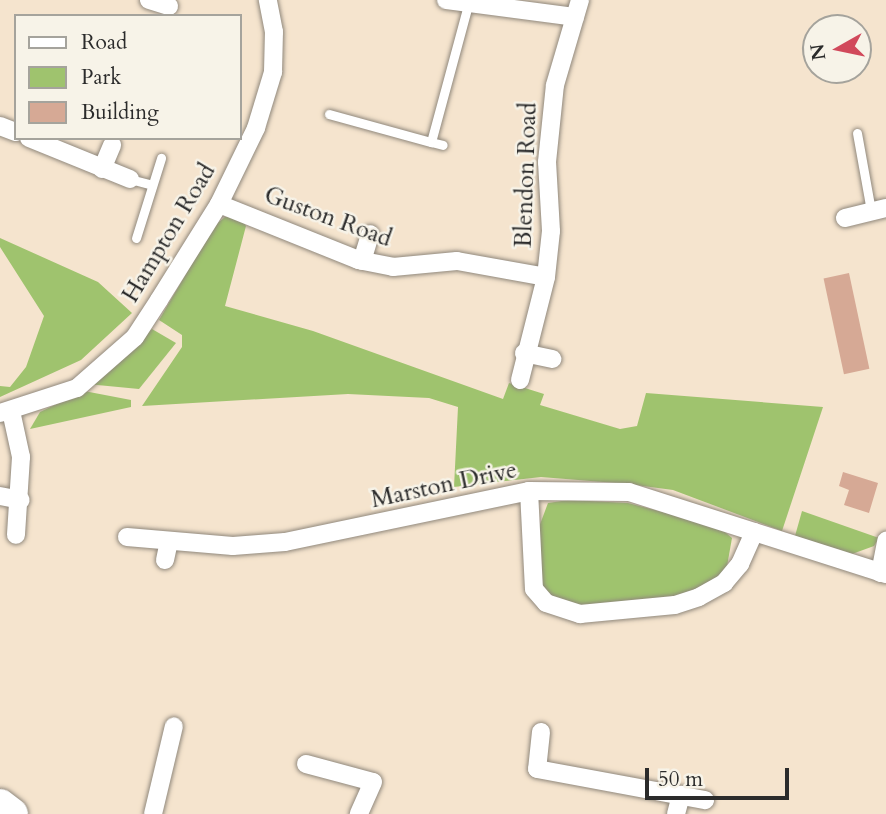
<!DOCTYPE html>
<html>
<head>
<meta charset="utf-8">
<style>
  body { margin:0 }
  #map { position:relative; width:886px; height:814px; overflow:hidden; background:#f5e4ce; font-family:Cardo,serif }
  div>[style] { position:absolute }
  .green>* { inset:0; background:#9fc36e }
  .building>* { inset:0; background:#d6a995; transform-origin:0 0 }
  .roads { filter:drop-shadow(0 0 2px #90887c) drop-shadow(0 0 2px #90887c) }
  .lane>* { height:9px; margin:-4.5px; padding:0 4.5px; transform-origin:4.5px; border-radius:4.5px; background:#fff }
  .street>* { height:18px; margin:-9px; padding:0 9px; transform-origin:9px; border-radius:9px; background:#fff }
  .highway>* { height:32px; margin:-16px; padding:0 16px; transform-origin:16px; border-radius:16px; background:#fff }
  span { translate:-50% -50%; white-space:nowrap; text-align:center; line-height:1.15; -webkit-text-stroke:5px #f7f3e8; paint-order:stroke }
  .street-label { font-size:24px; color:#2b2b2b }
  .legend { position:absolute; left:14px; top:14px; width:228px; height:126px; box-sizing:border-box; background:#f7f3e8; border:2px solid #a5a39c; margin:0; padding:9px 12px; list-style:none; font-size:21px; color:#2b2b2b }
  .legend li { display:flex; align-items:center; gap:14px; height:35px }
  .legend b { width:35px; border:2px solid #a5a39c }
  .north { position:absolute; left:802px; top:14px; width:70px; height:70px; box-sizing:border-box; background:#f7f3e8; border:2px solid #a5a39c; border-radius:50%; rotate:261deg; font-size:19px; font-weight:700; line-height:28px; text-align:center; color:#2b2b2b }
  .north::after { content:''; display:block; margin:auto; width:24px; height:32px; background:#d1495b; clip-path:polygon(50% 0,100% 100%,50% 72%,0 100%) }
  .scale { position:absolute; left:645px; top:768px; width:144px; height:32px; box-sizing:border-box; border:4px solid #2b2b2b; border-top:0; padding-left:9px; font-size:21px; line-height:24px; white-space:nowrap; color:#2b2b2b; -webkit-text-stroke:5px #f7f3e8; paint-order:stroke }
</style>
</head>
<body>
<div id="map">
  <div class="green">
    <i style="clip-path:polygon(239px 216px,246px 226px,225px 306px,313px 331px,503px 399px,509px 383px,544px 394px,540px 405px,620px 429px,637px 426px,646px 393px,823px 407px,782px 531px,673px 490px,628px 484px,541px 477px,454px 487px,458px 407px,429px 398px,348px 394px,142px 406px,182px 347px,182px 335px,159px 320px,214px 226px,225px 217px)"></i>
    <i style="clip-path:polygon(0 238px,98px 282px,132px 313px,81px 360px,0 397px,0 386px,10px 387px,26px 367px,44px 316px,0 247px)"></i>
    <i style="clip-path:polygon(152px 329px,176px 343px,139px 389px,87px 384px)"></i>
    <i style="clip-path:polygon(84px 391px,131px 400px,131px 407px,30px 429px,40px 412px)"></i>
    <i style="clip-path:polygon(569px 500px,628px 503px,719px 527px,732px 538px,724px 583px,699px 597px,580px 614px,534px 589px,539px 527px,548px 503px)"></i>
    <i style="clip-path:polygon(802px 511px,879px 538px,874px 546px,852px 554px,795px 536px)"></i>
  </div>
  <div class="building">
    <i style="left:849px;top:273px;width:98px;height:26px;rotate:78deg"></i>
    <i style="clip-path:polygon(843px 472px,878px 483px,869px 513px,844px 505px,849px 490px,839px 486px)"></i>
  </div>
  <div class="roads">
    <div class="lane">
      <i style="left:329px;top:114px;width:106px;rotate:15.4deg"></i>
      <i style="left:431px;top:142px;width:142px;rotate:-74.9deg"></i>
      <i style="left:857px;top:133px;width:79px;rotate:79.8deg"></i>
      <i style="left:431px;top:142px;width:12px;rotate:14deg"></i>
      <i style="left:130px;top:179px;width:23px;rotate:15deg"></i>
      <i style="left:136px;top:238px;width:84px;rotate:-72.6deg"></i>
    </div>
    <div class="street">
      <i style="left:149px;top:0;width:21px;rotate:17deg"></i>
      <i style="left:446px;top:0;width:130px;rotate:7.5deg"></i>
      <i style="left:0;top:126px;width:17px;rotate:21deg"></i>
      <i style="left:29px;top:138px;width:109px;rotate:22.1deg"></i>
      <i style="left:102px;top:169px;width:26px;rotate:-67deg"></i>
      <i style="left:219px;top:204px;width:150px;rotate:21.9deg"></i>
      <i style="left:358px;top:260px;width:36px;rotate:11deg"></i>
      <i style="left:393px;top:267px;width:64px;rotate:-5.4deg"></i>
      <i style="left:457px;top:261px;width:90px;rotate:10.2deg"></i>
      <i style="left:845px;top:218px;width:42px;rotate:-13.7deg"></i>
      <i style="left:362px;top:261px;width:28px;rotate:-73deg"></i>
      <i style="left:524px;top:353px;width:29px;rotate:12deg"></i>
      <i style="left:520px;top:380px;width:106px;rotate:-75.8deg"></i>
      <i style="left:546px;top:277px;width:46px;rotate:-83.8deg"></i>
      <i style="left:551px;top:231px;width:69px;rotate:-93.3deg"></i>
      <i style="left:547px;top:162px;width:77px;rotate:-84.1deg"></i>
      <i style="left:555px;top:85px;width:89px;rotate:-73.6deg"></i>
      <i style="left:11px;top:411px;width:47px;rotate:77.7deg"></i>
      <i style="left:21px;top:457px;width:78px;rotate:93.7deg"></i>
      <i style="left:0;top:413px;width:81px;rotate:-18deg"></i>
      <i style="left:77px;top:388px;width:77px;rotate:-41.3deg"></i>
      <i style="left:135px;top:337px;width:44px;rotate:-57deg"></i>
      <i style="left:159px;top:300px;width:113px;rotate:-58deg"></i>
      <i style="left:219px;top:204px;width:85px;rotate:-64deg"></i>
      <i style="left:256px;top:128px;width:59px;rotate:-73.1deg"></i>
      <i style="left:273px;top:72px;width:40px;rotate:-88.6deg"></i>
      <i style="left:274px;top:32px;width:33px;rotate:-101deg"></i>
      <i style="left:529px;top:491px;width:98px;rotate:87.1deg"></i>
      <i style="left:534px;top:589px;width:18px;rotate:49deg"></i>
      <i style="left:546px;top:603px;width:36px;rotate:18deg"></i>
      <i style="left:580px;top:614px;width:95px;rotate:-5.4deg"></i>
      <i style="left:675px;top:605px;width:25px;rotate:-18deg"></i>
      <i style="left:699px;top:597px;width:29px;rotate:-29deg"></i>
      <i style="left:724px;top:583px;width:25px;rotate:-50deg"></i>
      <i style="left:740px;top:564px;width:35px;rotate:-66deg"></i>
      <i style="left:0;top:496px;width:21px;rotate:11deg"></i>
      <i style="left:127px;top:537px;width:106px;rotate:4.9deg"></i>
      <i style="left:233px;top:546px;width:52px;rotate:-4.4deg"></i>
      <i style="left:285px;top:542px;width:249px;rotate:-11.8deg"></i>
      <i style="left:529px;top:491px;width:100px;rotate:0.6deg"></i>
      <i style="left:629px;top:492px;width:270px;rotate:17.7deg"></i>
      <i style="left:165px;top:560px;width:19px;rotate:-78deg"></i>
      <i style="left:880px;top:573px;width:33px;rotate:-79deg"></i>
      <i style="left:541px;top:732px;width:37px;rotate:96deg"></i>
      <i style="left:537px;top:769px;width:171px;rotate:10.5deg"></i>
      <i style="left:306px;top:764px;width:69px;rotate:15deg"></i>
      <i style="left:373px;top:782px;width:35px;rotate:114deg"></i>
      <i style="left:153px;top:814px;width:90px;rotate:-76.6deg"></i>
      <i style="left:676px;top:814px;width:20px;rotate:-75deg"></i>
    </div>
    <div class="highway">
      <i style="left:0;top:805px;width:15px;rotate:37deg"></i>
    </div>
  </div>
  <div class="street-label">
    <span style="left:526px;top:175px;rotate:-88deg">Blendon Road</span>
    <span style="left:328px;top:217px;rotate:20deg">Guston Road</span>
    <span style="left:169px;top:233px;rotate:-59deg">Hampton Road</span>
    <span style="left:444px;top:485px;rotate:-12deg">Marston Drive</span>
  </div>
  <ul class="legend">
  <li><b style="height:9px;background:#fff"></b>Road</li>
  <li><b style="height:19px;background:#9fc36e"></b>Park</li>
  <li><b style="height:19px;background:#d6a995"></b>Building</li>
  </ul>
  <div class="north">N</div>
  <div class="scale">50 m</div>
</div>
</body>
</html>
